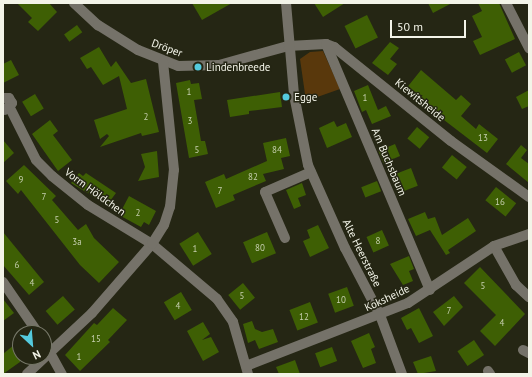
<!DOCTYPE html>
<html>
<head>
<meta charset="utf-8">
<style>
  body { margin:0 }
  #map { position:relative; width:532px; height:377px; overflow:hidden; background:#252614; font-family:"PT Sans",sans-serif }
  div>[style] { position:absolute }
  .green>* { inset:0; background:#59380c }
  .building>* { inset:0; background:#3e5f04; transform-origin:0 0 }
  .minor>* { height:10px; margin:-5px; padding:0 5px; transform-origin:5px; border-radius:5px; background:#757269 }
  .dots>* { width:11px; height:11px; translate:-50% -50%; box-sizing:border-box; border:2px solid #252614; border-radius:50% }
  span { translate:-50% -50%; white-space:nowrap; text-align:center; line-height:1.15; -webkit-text-stroke:3px #252614; paint-order:stroke }
  .number-label { font-size:9px; color:#c6cfaf }
  .number-label span { -webkit-text-stroke-width:0 }
  .street-label { font-size:11px; color:#f3f4e8 }
  .poi-label { font-size:11px; color:#f3f4e8 }
  .left { translate:0 -50%; text-align:left }
  .frame { position:absolute; inset:0; border:4px solid #f3f4e8; pointer-events:none }
  .north { position:absolute; left:12px; top:325px; width:40px; height:40px; box-sizing:border-box; background:#252614; border:1px solid #777869; border-radius:50%; rotate:154deg; font-size:11px; font-weight:700; line-height:16px; text-align:center; color:#f3f4e8 }
  .north::after { content:''; display:block; margin:auto; width:14px; height:18px; background:#54cade; clip-path:polygon(50% 0,100% 100%,50% 72%,0 100%) }
  .scale { position:absolute; left:390px; top:20px; width:76px; height:18px; box-sizing:border-box; border:2px solid #f3f4e8; border-top:0; padding-left:5px; font-size:12px; line-height:14px; white-space:nowrap; color:#f3f4e8; -webkit-text-stroke:3px #252614; paint-order:stroke }
</style>
</head>
<body>
<div id="map">
  <div class="green">
    <i style="clip-path:polygon(323px 51px,340px 89px,306px 101px,300px 59px,310px 52px)"></i>
  </div>
  <div class="building">
    <i style="clip-path:polygon(17px 3px,49px 3px,57px 12px,38px 31px,28px 22px,32px 18px)"></i>
    <i style="clip-path:polygon(192px 3px,232px 3px,202px 20px)"></i>
    <i style="clip-path:polygon(314px 3px,345px 3px,323px 17px)"></i>
    <i style="clip-path:polygon(428px 3px,452px 3px,433px 13px)"></i>
    <i style="clip-path:polygon(478px 3px,499px 3px,515px 39px,480px 55px,473px 41px,482px 37px,472px 16px,482px 11px)"></i>
    <i style="left:367px;top:15px;width:25px;height:25px;rotate:64deg"></i>
    <i style="left:77px;top:25px;width:9px;height:16px;rotate:54deg"></i>
    <i style="clip-path:polygon(390px 42px,399px 48px,390px 59px,397px 64px,388px 75px,372px 63px)"></i>
    <i style="clip-path:polygon(99px 47px,111px 67px,116px 61px,131px 83px,146px 79px,159px 132px,142px 136px,141px 133px,100px 147px,109px 136px,107px 134px,100px 139px,94px 120px,127px 109px,119px 76px,103px 85px,91px 67px,87px 69px,80px 58px)"></i>
    <i style="left:519px;top:52px;width:15px;height:16px;rotate:62deg"></i>
    <i style="clip-path:polygon(11px 60px,19px 75px,3px 83px,3px 64px)"></i>
    <i style="clip-path:polygon(421px 70px,456px 100px,461px 95px,471px 104px,461px 116px,476px 129px,479px 124px,498px 139px,487px 153px,405px 90px)"></i>
    <i style="clip-path:polygon(190px 80px,191px 84px,199px 83px,202px 99px,194px 100px,201px 141px,205px 141px,208px 154px,189px 158px,176px 83px)"></i>
    <i style="clip-path:polygon(368px 85px,378px 110px,386px 106px,391px 116px,372px 124px,366px 110px,362px 112px,354px 91px)"></i>
    <i style="clip-path:polygon(529px 90px,529px 106px,522px 109px,516px 97px)"></i>
    <i style="clip-path:polygon(280px 92px,282px 107px,249px 111px,249px 114px,230px 117px,227px 100px)"></i>
    <i style="left:35px;top:94px;width:17px;height:15px;rotate:59deg"></i>
    <i style="clip-path:polygon(50px 120px,58px 131px,53px 135px,72px 160px,58px 171px,32px 134px)"></i>
    <i style="clip-path:polygon(334px 121px,337px 127px,346px 123px,352px 137px,327px 148px,319px 128px)"></i>
    <i style="left:417px;top:127px;width:16px;height:15px;rotate:40deg"></i>
    <i style="clip-path:polygon(286px 138px,290px 156px,281px 158px,284px 169px,263px 174px,266px 181px,233px 195px,235px 200px,216px 208px,205px 182px,224px 174px,226px 179px,267px 161px,263px 143px)"></i>
    <i style="clip-path:polygon(3px 140px,14px 153px,3px 163px)"></i>
    <i style="left:395px;top:144px;width:13px;height:18px;rotate:67deg"></i>
    <i style="clip-path:polygon(521px 145px,527px 150px,521px 158px,529px 164px,529px 183px,506px 164px)"></i>
    <i style="clip-path:polygon(157px 151px,159px 177px,138px 181px,145px 167px,141px 154px)"></i>
    <i style="left:452px;top:155px;width:19px;height:16px;rotate:39deg"></i>
    <i style="clip-path:polygon(24px 165px,56px 196px,52px 200px,78px 230px,86px 224px,94px 238px,119px 262px,99px 283px,80px 265px,21px 190px,18px 194px,6px 181px)"></i>
    <i style="left:411px;top:168px;width:19px;height:21px;rotate:69deg"></i>
    <i style="clip-path:polygon(79px 173px,83px 176px,86px 173px,116px 193px,107px 205px,71px 183px)"></i>
    <i style="left:377px;top:181px;width:11px;height:17px;rotate:68deg"></i>
    <i style="clip-path:polygon(302px 183px,306px 195px,298px 198px,301px 206px,294px 209px,286px 190px)"></i>
    <i style="left:496px;top:187px;width:26px;height:17px;rotate:39deg"></i>
    <i style="clip-path:polygon(129px 196px,156px 211px,149px 225px,144px 222px,141px 227px,119px 215px)"></i>
    <i style="clip-path:polygon(425px 212px,428px 219px,435px 217px,442px 235px,468px 218px,476px 231px,448px 250px,450px 253px,446px 255px,430px 230px,416px 236px,408px 219px)"></i>
    <i style="clip-path:polygon(318px 225px,329px 248px,310px 257px,303px 241px,310px 238px,307px 230px)"></i>
    <i style="left:382px;top:230px;width:17px;height:17px;rotate:66deg"></i>
    <i style="clip-path:polygon(3px 232px,44px 282px,29px 295px,3px 265px)"></i>
    <i style="left:198px;top:232px;width:26px;height:22px;rotate:58deg"></i>
    <i style="left:267px;top:232px;width:23px;height:26px;rotate:67deg"></i>
    <i style="clip-path:polygon(409px 256px,414px 269px,409px 271px,413px 281px,403px 285px,390px 264px)"></i>
    <i style="clip-path:polygon(480px 267px,525px 314px,495px 346px,480px 331px,496px 315px,464px 283px)"></i>
    <i style="left:243px;top:283px;width:19px;height:19px;rotate:51deg"></i>
    <i style="left:347px;top:287px;width:20px;height:20px;rotate:70deg"></i>
    <i style="left:181px;top:292px;width:21px;height:20px;rotate:59deg"></i>
    <i style="left:63px;top:296px;width:18px;height:23px;rotate:49deg"></i>
    <i style="clip-path:polygon(454px 296px,463px 307px,444px 326px,433px 312px)"></i>
    <i style="clip-path:polygon(3px 299px,14px 313px,3px 321px)"></i>
    <i style="left:310px;top:302px;width:22px;height:22px;rotate:69deg"></i>
    <i style="clip-path:polygon(113px 308px,127px 320px,108px 340px,110px 342px,80px 371px,65px 355px,94px 323px,97px 325px)"></i>
    <i style="clip-path:polygon(419px 308px,433px 336px,419px 343px,411px 328px,407px 330px,401px 318px)"></i>
    <i style="clip-path:polygon(252px 321px,255px 329px,262px 332px,273px 329px,278px 342px,259px 349px,255px 340px,248px 343px,243px 324px)"></i>
    <i style="clip-path:polygon(203px 322px,210px 334px,202px 340px,211px 337px,219px 352px,203px 361px,187px 331px)"></i>
    <i style="clip-path:polygon(369px 333px,375px 347px,371px 349px,376px 363px,363px 368px,351px 341px)"></i>
    <i style="clip-path:polygon(20px 340px,20px 362px,3px 374px,3px 354px)"></i>
    <i style="left:474px;top:340px;width:18px;height:20px;rotate:56deg"></i>
    <i style="left:332px;top:347px;width:15px;height:18px;rotate:70deg"></i>
    <i style="clip-path:polygon(431px 356px,436px 371px,418px 374px,413px 362px)"></i>
    <i style="clip-path:polygon(295px 360px,300px 374px,279px 374px,276px 367px)"></i>
  </div>
  <div class="minor">
    <i style="left:74px;top:3px;width:33px;rotate:43deg"></i>
    <i style="left:98px;top:25px;width:47px;rotate:32deg"></i>
    <i style="left:138px;top:50px;width:43px;rotate:21.8deg"></i>
    <i style="left:178px;top:66px;width:41px;rotate:-1.4deg"></i>
    <i style="left:219px;top:65px;width:72px;rotate:-15.4deg"></i>
    <i style="left:288px;top:46px;width:38px;rotate:-3deg"></i>
    <i style="left:326px;top:44px;width:9px;rotate:21deg"></i>
    <i style="left:334px;top:47px;width:150px;rotate:38.8deg"></i>
    <i style="left:451px;top:141px;width:96px;rotate:35.7deg"></i>
    <i style="left:286px;top:3px;width:92px;rotate:85deg"></i>
    <i style="left:294px;top:95px;width:71px;rotate:78.7deg"></i>
    <i style="left:308px;top:165px;width:91px;rotate:66deg"></i>
    <i style="left:345px;top:248px;width:76px;rotate:62.4deg"></i>
    <i style="left:380px;top:315px;width:63px;rotate:69.6deg"></i>
    <i style="left:506px;top:3px;width:51px;rotate:62.9deg"></i>
    <i style="left:326px;top:44px;width:267px;rotate:67.1deg"></i>
    <i style="left:3px;top:98px;width:6px"></i>
    <i style="left:9px;top:98px;width:6px;rotate:59deg"></i>
    <i style="left:12px;top:103px;width:10px;rotate:135deg"></i>
    <i style="left:10px;top:108px;width:58px;rotate:63.4deg"></i>
    <i style="left:36px;top:160px;width:23px;rotate:45deg"></i>
    <i style="left:52px;top:176px;width:46px;rotate:38.9deg"></i>
    <i style="left:88px;top:205px;width:75px;rotate:31.4deg"></i>
    <i style="left:152px;top:244px;width:85px;rotate:40.2deg"></i>
    <i style="left:217px;top:299px;width:28px;rotate:55deg"></i>
    <i style="left:233px;top:322px;width:54px;rotate:73.9deg"></i>
    <i style="left:285px;top:238px;width:50px;rotate:-113.5deg"></i>
    <i style="left:265px;top:192px;width:50px;rotate:-23.5deg"></i>
    <i style="left:494px;top:246px;width:45px;rotate:60.6deg"></i>
    <i style="left:516px;top:285px;width:18px;rotate:43deg"></i>
    <i style="left:3px;top:282px;width:62px;rotate:55.5deg"></i>
    <i style="left:44px;top:342px;width:37px;rotate:61deg"></i>
    <i style="left:523px;top:350px;width:7px;rotate:27deg"></i>
    <i style="left:246px;top:366px;width:174px;rotate:-21.3deg"></i>
    <i style="left:408px;top:303px;width:103px;rotate:-33.5deg"></i>
    <i style="left:494px;top:246px;width:37px;rotate:-19deg"></i>
    <i style="left:488px;top:371px;width:4px;rotate:56deg"></i>
    <i style="left:27px;top:374px;width:89px;rotate:-43.2deg"></i>
    <i style="left:92px;top:313px;width:91px;rotate:-49deg"></i>
    <i style="left:152px;top:244px;width:22px;rotate:-58deg"></i>
    <i style="left:164px;top:225px;width:19px;rotate:-72deg"></i>
    <i style="left:170px;top:207px;width:37px;rotate:-84deg"></i>
    <i style="left:174px;top:170px;width:109px;rotate:-95.8deg"></i>
  </div>
  <div class="dots">
    <i style="left:198px;top:67px;background:#54cade"></i>
    <i style="left:286px;top:97px;background:#54cade"></i>
  </div>
  <div class="number-label">
    <span style="left:189px;top:92px">1</span>
    <span style="left:365px;top:98px">1</span>
    <span style="left:146px;top:117px">2</span>
    <span style="left:190px;top:121px">3</span>
    <span style="left:483px;top:138px">13</span>
    <span style="left:197px;top:150px">5</span>
    <span style="left:277px;top:150px">84</span>
    <span style="left:253px;top:177px">82</span>
    <span style="left:21px;top:180px">9</span>
    <span style="left:220px;top:191px">7</span>
    <span style="left:44px;top:197px">7</span>
    <span style="left:500px;top:202px">16</span>
    <span style="left:138px;top:213px">2</span>
    <span style="left:57px;top:220px">5</span>
    <span style="left:378px;top:241px">8</span>
    <span style="left:77px;top:242px">3a</span>
    <span style="left:260px;top:248px">80</span>
    <span style="left:195px;top:249px">1</span>
    <span style="left:17px;top:265px">6</span>
    <span style="left:32px;top:283px">4</span>
    <span style="left:483px;top:286px">5</span>
    <span style="left:242px;top:296px">5</span>
    <span style="left:341px;top:300px">10</span>
    <span style="left:178px;top:306px">4</span>
    <span style="left:449px;top:311px">7</span>
    <span style="left:304px;top:317px">12</span>
    <span style="left:502px;top:323px">4</span>
    <span style="left:96px;top:339px">15</span>
    <span style="left:79px;top:357px">1</span>
  </div>
  <div class="street-label">
    <span style="left:167px;top:48px;rotate:20deg">Dröper</span>
    <span style="left:420px;top:100px;rotate:39deg">Kiewitsheide</span>
    <span style="left:389px;top:162px;rotate:67deg">Am Buchsbaum</span>
    <span style="left:95px;top:192px;rotate:36deg">Vorm Höldchen</span>
    <span style="left:362px;top:253px;rotate:64deg">Alte Heerstraße</span>
    <span style="left:387px;top:298px;rotate:-25deg">Koksheide</span>
  </div>
  <div class="poi-label">
    <span class="left" style="left:206px;top:67px">Lindenbreede</span>
    <span class="left" style="left:294px;top:97px">Egge</span>
  </div>
  <div class="frame"></div>
  <div class="north">N</div>
  <div class="scale">50 m</div>
</div>
</body>
</html>
